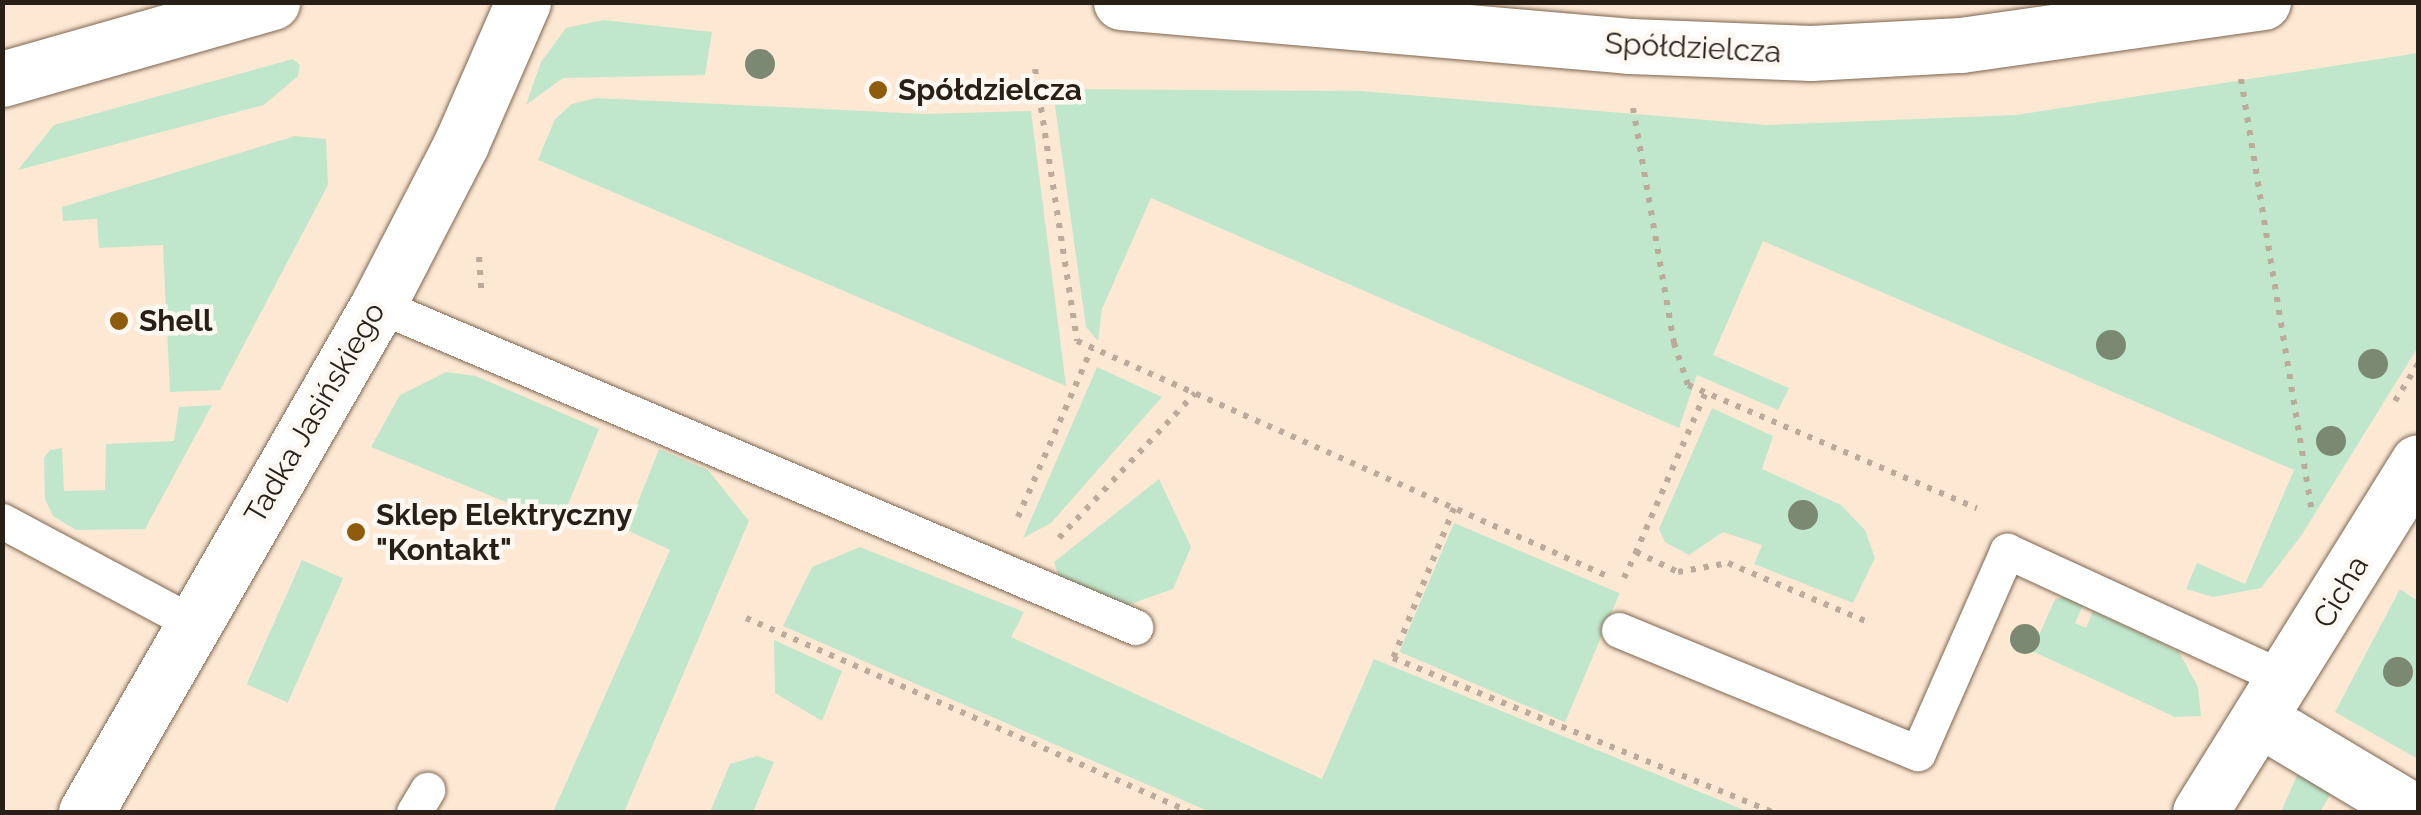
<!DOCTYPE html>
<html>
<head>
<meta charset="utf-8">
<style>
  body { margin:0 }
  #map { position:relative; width:2421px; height:815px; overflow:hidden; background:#fde8d4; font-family:Raleway,sans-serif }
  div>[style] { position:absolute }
  .green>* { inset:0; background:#c0e7cb; transform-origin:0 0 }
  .path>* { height:6px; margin-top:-3px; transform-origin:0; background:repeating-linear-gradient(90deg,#bcaa9a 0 5px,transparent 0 13px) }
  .roads { filter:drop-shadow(0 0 2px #7d6650) drop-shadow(0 0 2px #7d6650) }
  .lane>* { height:35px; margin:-17.5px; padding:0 17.5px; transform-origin:17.5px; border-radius:17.5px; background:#fff }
  .street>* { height:55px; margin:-27.5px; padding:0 27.5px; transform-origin:27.5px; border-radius:27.5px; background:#fff }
  .secondary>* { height:55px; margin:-27.5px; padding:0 27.5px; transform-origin:27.5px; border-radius:27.5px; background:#fff }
  .trees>* { width:30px; height:30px; margin:-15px; border-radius:50%; background:#7c8972 }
  .dots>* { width:28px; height:28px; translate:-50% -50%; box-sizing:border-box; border:5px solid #fef8f3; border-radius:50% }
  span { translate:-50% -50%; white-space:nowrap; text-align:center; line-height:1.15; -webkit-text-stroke:9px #fef8f3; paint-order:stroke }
  .street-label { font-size:30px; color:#281f16 }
  .poi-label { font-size:30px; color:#281f16; font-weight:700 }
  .left { translate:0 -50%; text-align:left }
  .frame { position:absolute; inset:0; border:5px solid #281f16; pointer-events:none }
</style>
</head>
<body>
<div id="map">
  <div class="green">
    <i style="clip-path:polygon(603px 20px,712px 32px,705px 75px,563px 78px,526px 105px,541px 62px,566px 28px)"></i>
    <i style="clip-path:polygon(2418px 53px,2418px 347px,2301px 536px,2261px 588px,2213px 597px,2186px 589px,2197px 563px,2245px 584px,2294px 470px,1763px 241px,1713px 355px,1789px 388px,1778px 410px,1697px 375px,1679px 428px,1151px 198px,1102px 309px,1098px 341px,1086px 327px,1055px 106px,1057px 93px,1066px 89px,1360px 91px,1767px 125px,2016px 115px)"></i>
    <i style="clip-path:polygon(293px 59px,300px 65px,298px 76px,264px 105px,18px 170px,54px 125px)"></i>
    <i style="clip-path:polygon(596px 98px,924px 114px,1031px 111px,1066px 386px,538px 160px,555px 119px,572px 104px)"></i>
    <i style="clip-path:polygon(295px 136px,326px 139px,328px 185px,220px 390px,170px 392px,163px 245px,99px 248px,97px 219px,63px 221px,62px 207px)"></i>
    <i style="clip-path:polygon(1097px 367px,1162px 397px,1051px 523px,1023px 538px)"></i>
    <i style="clip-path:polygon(446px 372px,476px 376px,599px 429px,560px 524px,371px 447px,400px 395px)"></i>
    <i style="clip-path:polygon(212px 405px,145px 529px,76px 530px,53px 516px,45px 499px,44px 458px,50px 450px,62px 448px,64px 491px,105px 490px,106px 444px,174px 441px,179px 407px)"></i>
    <i style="clip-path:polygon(1712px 408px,1773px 436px,1762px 469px,1841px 505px,1865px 530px,1875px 558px,1853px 603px,1754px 564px,1762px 545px,1723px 532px,1689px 555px,1665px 542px,1659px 529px)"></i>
    <i style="clip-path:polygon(659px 449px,708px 470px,749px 521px,624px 812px,553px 812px,670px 550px,627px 530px)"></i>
    <i style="clip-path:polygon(1159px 479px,1191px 547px,1173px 589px,1125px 606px,1061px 583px,1054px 562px)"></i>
    <i style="left:1454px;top:523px;width:180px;height:140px;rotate:23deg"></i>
    <i style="clip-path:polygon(860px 547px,1024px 612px,1011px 637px,1322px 779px,1374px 659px,1749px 812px,1210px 812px,783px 626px,812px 567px)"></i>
    <i style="left:302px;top:560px;width:45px;height:136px;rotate:24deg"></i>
    <i style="clip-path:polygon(2400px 589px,2418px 601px,2418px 759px,2335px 712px)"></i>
    <i style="clip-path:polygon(2065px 597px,2083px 605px,2075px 623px,2086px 628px,2093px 611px,2179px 652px,2198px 687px,2201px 716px,2175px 717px,2032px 651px,2055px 599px)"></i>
    <i style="clip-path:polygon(774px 640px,842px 671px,822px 721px,775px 693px)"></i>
    <i style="clip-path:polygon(757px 756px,774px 762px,753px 812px,710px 812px,730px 764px)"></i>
    <i style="clip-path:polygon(2298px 773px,2334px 788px,2320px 812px,2281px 812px)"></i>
  </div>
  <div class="path">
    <i style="left:1035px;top:69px;width:275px;rotate:81.2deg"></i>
    <i style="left:1077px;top:341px;width:578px;rotate:23.9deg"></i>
    <i style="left:2241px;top:79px;width:434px;rotate:80.7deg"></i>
    <i style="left:1633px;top:108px;width:239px;rotate:80.1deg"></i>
    <i style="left:1674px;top:343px;width:44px;rotate:71.6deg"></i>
    <i style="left:1688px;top:385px;width:314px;rotate:23.1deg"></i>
    <i style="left:479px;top:257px;width:32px;rotate:86deg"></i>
    <i style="left:1705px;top:394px;width:172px;rotate:113.6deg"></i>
    <i style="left:1636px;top:552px;width:47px;rotate:25.5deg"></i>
    <i style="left:1678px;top:572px;width:51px;rotate:-10.2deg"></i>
    <i style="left:1728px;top:563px;width:149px;rotate:22.9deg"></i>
    <i style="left:2395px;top:401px;width:44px;rotate:-58.1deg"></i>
    <i style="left:1454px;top:508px;width:162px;rotate:112.1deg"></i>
    <i style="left:1393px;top:658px;width:410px;rotate:22.1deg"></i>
    <i style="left:1018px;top:517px;width:184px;rotate:-66.4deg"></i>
    <i style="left:1059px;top:538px;width:199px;rotate:-46.8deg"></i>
    <i style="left:1624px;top:578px;width:29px;rotate:-65deg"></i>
    <i style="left:746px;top:618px;width:484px;rotate:23.6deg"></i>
  </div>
  <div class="roads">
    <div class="lane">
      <i style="left:378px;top:305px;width:823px;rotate:23.04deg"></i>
      <i style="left:2px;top:521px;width:217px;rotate:28.1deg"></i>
      <i style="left:1619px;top:630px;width:323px;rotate:22.4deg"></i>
      <i style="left:1918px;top:753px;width:221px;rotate:-66.2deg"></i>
      <i style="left:2007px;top:551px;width:308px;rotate:24.7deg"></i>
      <i style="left:414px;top:812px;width:26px;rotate:-59deg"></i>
    </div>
    <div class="street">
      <i style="left:2261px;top:720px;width:179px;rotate:30.9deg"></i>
      <i style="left:86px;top:812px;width:585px;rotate:-60.06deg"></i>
      <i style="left:378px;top:305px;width:181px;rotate:-62.7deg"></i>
      <i style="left:461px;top:144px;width:155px;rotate:-66.4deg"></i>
      <i style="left:2200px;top:812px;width:412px;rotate:-58.1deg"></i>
    </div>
    <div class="secondary">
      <i style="left:1121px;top:2px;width:511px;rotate:4.94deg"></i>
      <i style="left:1630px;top:46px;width:181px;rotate:2.2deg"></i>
      <i style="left:1811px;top:53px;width:150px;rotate:-3.1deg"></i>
      <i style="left:1961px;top:45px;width:305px;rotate:-8.1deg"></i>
      <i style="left:2px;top:79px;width:281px;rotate:-15.9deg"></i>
    </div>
  </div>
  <div class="trees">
    <i style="left:760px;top:64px"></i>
    <i style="left:2111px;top:345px"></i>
    <i style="left:2373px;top:364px"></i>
    <i style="left:2331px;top:441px"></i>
    <i style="left:1803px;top:515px"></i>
    <i style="left:2025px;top:639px"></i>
    <i style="left:2398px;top:672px"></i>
  </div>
  <div class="dots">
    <i style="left:878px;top:90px;background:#8f5c0c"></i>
    <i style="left:119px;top:321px;background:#8f5c0c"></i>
    <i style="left:356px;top:532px;background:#8f5c0c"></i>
  </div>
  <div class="street-label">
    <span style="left:1693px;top:48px;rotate:3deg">Spółdzielcza</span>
    <span style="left:315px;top:413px;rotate:-60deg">Tadka Jasińskiego</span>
    <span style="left:2341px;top:592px;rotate:-59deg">Cicha</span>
  </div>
  <div class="poi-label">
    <span class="left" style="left:898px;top:90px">Spółdzielcza</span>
    <span class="left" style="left:139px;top:321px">Shell</span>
    <span class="left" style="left:376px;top:532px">Sklep Elektryczny<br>"Kontakt"</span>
  </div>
  <div class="frame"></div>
</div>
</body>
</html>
